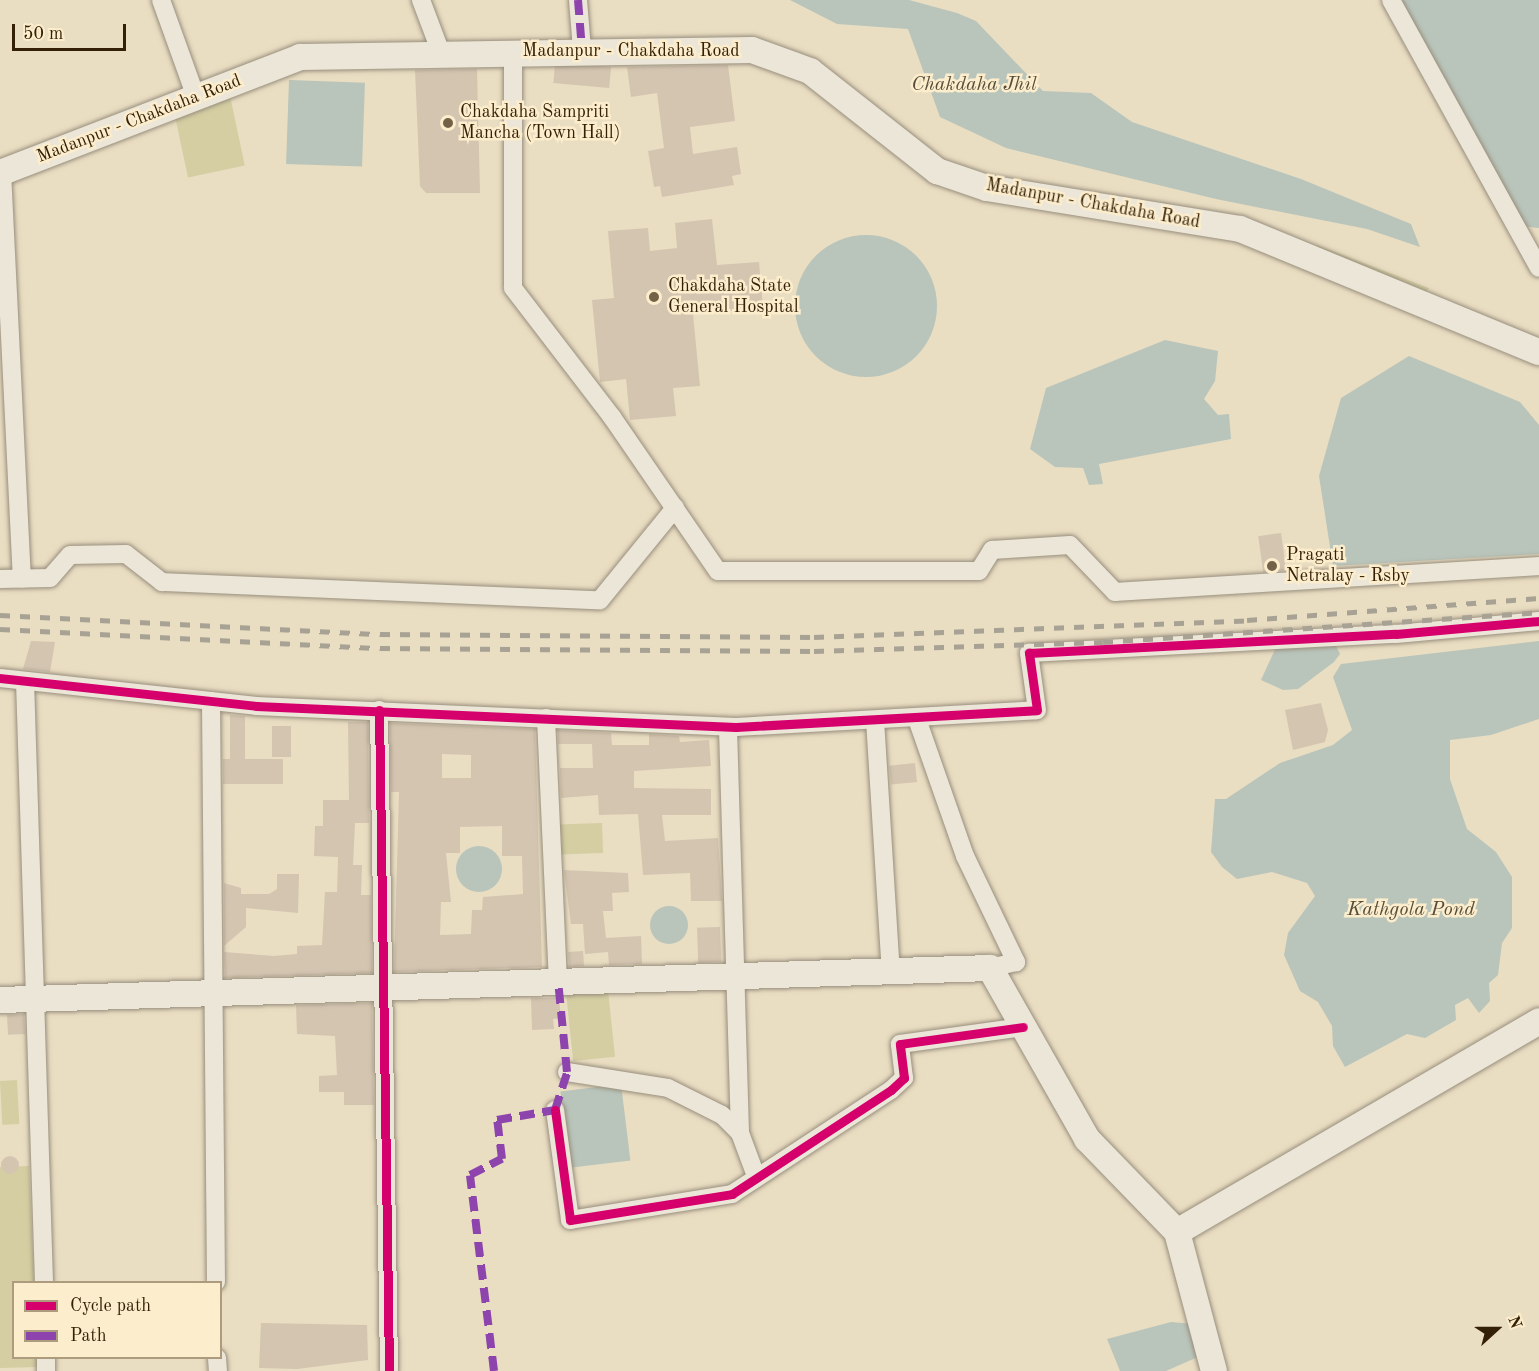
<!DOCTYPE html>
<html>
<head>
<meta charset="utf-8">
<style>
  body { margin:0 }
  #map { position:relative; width:1539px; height:1371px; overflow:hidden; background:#e9ddc2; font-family:"Old Standard TT",serif }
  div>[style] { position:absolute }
  .green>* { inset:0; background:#d4cea2; transform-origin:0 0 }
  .water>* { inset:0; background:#b9c5bb; transform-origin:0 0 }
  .round { border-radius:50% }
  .building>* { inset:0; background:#d4c5b1; transform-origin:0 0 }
  .roads { filter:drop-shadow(0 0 2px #988e7c) drop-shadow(0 0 2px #988e7c) }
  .street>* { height:18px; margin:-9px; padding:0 9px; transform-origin:9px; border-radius:9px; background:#ece6d8 }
  .secondary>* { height:26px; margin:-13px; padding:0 13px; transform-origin:13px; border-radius:13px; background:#ece6d8 }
  .rail>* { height:4.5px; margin-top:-2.25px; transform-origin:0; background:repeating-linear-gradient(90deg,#a8a294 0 10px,transparent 0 20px) }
  .quiet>* { height:8px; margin-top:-4px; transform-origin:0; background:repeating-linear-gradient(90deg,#8e44ad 0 15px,transparent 0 23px) }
  .cycleway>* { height:9px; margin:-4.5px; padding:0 4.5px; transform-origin:4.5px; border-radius:4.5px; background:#d6006c }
  .dots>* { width:16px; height:16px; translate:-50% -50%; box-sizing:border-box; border:3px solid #fcedcc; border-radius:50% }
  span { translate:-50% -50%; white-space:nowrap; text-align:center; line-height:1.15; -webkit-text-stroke:5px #fcedcc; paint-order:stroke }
  .street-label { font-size:18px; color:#342006 }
  .poi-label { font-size:18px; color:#342006 }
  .left { translate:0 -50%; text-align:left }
  .water-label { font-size:20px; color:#564e3b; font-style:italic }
  .legend { position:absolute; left:12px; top:1281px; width:210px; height:78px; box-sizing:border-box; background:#fcedcc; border:2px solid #ac9b7d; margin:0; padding:8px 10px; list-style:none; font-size:18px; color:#342006 }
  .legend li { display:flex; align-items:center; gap:12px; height:30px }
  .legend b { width:30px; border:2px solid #ac9b7d }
  .north { position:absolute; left:1467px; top:1299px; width:60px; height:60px; -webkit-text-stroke:4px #fcedcc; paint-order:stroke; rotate:69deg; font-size:16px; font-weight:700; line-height:24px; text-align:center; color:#342006 }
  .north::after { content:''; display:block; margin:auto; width:21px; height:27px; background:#342006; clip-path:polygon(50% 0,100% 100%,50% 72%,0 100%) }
  .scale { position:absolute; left:12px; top:24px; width:114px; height:27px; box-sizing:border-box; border:3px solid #342006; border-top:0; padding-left:8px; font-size:18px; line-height:21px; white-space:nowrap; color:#342006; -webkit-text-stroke:4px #fcedcc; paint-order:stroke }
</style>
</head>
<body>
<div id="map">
  <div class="green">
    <i style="left:230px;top:96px;width:71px;height:58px;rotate:78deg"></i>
    <i style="clip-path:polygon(1317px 245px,1429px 288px,1421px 300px,1314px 255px)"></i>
    <i style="left:602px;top:823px;width:30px;height:51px;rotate:88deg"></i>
    <i style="left:608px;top:990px;width:67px;height:42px;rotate:84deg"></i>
    <i style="left:17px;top:1080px;width:44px;height:17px;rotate:87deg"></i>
    <i style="clip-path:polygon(29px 1166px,34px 1282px,14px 1282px,14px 1358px,37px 1358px,37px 1367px,0 1368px,0 1167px)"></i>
  </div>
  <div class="water">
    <i style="clip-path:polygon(790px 0,909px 0,957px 13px,976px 21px,1043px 91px,1091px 93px,1132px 122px,1301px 179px,1411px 224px,1420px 247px,1367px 229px,1216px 199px,1006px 148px,940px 117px,908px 29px,837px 24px)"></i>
    <i style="clip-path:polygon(1399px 0,1539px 0,1539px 228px,1518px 226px)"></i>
    <i style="left:289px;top:80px;width:76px;height:84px;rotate:2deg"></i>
    <i class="round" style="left:795px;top:235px;width:142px;height:142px"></i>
    <i style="clip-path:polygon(1165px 340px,1218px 351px,1215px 381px,1204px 399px,1218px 415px,1229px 414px,1231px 439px,1099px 464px,1103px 484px,1089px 485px,1083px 468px,1055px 467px,1030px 449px,1046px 388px)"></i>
    <i style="clip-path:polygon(1409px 356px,1520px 402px,1539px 425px,1539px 554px,1333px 566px,1319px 476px,1341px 398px)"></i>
    <i style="clip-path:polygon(1539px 641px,1539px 719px,1491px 735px,1450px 740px,1450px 779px,1467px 829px,1496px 852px,1512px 877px,1512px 928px,1502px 943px,1498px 975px,1489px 983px,1490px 1001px,1479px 1013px,1468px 998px,1455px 1005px,1456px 1020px,1425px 1038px,1407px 1034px,1345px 1067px,1333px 1046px,1332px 1026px,1318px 1002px,1300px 991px,1284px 955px,1288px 933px,1315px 896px,1307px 883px,1272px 872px,1237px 879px,1222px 867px,1211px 852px,1215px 799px,1226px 799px,1280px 763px,1333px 745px,1352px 730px,1333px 677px,1341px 664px)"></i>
    <i style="clip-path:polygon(1334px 642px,1340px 654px,1334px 662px,1298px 689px,1283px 690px,1261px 680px,1277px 645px)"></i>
    <i class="round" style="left:456px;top:846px;width:46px;height:46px"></i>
    <i class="round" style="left:650px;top:906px;width:38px;height:38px"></i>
    <i style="left:621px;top:1084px;width:77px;height:61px;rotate:83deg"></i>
    <i style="clip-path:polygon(1171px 1322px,1193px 1324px,1200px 1356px,1166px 1371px,1120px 1371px,1107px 1339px)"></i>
  </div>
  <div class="building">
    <i style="clip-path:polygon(728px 65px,735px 121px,690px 127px,693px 154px,737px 147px,741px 174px,732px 176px,734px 185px,662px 197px,660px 186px,654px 187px,648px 151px,664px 148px,657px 93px,631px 97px,627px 67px)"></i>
    <i style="left:611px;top:67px;width:21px;height:56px;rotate:95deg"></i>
    <i style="clip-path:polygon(477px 69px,480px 193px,426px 193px,420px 186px,415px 70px)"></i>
    <i style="clip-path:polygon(712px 219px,717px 265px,759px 262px,763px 308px,693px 314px,700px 386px,673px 388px,676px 416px,630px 420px,626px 379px,600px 382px,592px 300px,614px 298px,608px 231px,648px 228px,650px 251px,677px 248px,675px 223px)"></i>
    <i style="left:1281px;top:533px;width:37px;height:23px;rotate:82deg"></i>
    <i style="clip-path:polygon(31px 641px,55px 642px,50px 672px,23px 669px)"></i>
    <i style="clip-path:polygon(1321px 703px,1328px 730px,1325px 742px,1293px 750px,1285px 710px)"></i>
    <i style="clip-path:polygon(230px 715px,245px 716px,245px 759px,283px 759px,283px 784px,223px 784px,223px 759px,230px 759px)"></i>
    <i style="clip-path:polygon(348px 722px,368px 722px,369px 823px,355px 823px,353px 865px,362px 865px,361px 895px,371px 895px,372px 973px,225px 978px,224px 952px,274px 956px,297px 954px,297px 946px,322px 945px,325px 892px,337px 892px,338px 857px,314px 856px,315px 826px,323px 826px,323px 800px,349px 800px)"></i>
    <i style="clip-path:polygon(evenodd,390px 723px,535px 729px,542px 967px,394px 972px,399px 792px,391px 792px,390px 723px,442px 754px,471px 755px,471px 778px,442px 778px,442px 754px,390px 723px,502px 826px,502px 856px,522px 856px,523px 894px,483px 897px,482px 910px,472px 910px,471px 934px,440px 935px,441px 902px,451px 902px,446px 853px,460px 853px,460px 827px,502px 826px)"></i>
    <i style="left:272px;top:726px;width:19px;height:31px"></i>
    <i style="clip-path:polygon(558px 730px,611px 733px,612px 745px,649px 745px,649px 734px,679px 736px,680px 742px,709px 740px,711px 766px,634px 771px,634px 788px,711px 789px,711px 815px,662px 815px,665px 841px,718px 838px,722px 901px,691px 901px,690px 873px,643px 875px,638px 814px,599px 815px,598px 795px,561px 798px,560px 768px,593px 768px,592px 744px,558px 744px)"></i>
    <i style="left:915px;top:763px;width:19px;height:26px;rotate:84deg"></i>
    <i style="clip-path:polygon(564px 870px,628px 873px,629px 892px,612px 893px,613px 911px,603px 911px,606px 938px,641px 936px,642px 964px,609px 965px,608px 952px,585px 954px,583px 924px,571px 924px)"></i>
    <i style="clip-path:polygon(277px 874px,299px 874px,298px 913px,246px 908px,246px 927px,224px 946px,224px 883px,241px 888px,241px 894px,269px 894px,277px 889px)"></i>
    <i style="left:720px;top:927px;width:35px;height:23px;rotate:88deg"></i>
    <i style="left:583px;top:951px;width:15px;height:15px;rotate:86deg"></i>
    <i style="clip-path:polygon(531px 998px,559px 998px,561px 1018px,553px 1019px,554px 1029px,532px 1030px)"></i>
    <i style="clip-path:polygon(372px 1003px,374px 1105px,344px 1105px,344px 1092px,319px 1092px,319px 1076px,337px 1075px,335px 1036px,297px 1034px,296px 1005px)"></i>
    <i style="left:24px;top:1014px;width:20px;height:17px;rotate:87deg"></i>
    <i class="round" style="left:1px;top:1156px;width:18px;height:18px"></i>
    <i style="clip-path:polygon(261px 1323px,367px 1325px,368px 1360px,297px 1369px,259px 1368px)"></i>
  </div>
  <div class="roads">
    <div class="street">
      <i style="left:161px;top:0;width:103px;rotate:70.2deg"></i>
      <i style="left:421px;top:0;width:57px;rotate:69.3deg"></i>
      <i style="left:578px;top:0;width:50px;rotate:85.4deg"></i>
      <i style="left:1391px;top:0;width:306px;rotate:61.1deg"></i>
      <i style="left:513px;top:51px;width:237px;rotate:90deg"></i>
      <i style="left:513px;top:288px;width:163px;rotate:52.5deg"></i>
      <i style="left:612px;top:417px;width:187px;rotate:55.5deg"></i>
      <i style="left:718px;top:571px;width:261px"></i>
      <i style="left:979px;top:571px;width:25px;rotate:-58deg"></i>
      <i style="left:992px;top:550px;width:78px;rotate:-3.7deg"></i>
      <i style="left:1070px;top:545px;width:65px;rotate:46.2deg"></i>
      <i style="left:1115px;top:592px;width:425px;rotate:-3.5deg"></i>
      <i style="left:2px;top:172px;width:407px;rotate:87.2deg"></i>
      <i style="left:0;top:579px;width:50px;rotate:-1.1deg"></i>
      <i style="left:50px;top:578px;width:30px;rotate:-49deg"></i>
      <i style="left:70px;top:555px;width:56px;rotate:-1deg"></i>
      <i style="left:126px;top:554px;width:46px;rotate:37.9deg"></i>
      <i style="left:162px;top:582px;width:438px;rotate:2.4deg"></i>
      <i style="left:600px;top:600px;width:119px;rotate:-50.8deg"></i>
      <i style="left:0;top:678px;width:258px;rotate:6.2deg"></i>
      <i style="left:256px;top:706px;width:480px;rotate:2.5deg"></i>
      <i style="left:736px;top:727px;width:301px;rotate:-3.2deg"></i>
      <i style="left:1037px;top:710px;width:58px;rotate:-98deg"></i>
      <i style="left:1029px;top:653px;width:367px;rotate:-3deg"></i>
      <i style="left:1396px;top:634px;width:144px;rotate:-5.2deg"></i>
      <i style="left:25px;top:681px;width:601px;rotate:88.19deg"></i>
      <i style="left:211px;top:701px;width:581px;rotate:89.51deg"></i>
      <i style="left:379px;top:710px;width:661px;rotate:89.13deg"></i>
      <i style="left:546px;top:718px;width:263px;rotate:87.4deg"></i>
      <i style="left:917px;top:719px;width:145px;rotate:70.7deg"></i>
      <i style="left:965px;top:856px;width:118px;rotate:64.3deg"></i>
      <i style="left:1016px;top:962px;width:27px;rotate:167deg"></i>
      <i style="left:875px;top:720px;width:252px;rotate:86.4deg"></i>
      <i style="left:567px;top:1072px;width:102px;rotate:9deg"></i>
      <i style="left:668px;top:1088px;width:60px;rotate:26.6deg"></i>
      <i style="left:722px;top:1115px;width:25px;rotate:45deg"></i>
      <i style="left:740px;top:1133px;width:406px;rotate:-91.7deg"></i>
      <i style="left:555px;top:1110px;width:111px;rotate:82.2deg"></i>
      <i style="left:570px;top:1220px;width:164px;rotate:-9.1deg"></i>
      <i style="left:732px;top:1194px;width:190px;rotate:-33.2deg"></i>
      <i style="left:891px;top:1090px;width:18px;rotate:-43deg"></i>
      <i style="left:904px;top:1078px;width:34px;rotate:-97deg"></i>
      <i style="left:900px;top:1044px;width:124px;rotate:-7.9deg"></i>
      <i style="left:740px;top:1133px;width:46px;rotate:69.6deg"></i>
      <i style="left:46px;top:1358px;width:13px;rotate:90deg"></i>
      <i style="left:217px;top:1358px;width:13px;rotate:86deg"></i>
    </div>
    <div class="secondary">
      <i style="left:0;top:173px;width:322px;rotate:-21.1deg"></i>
      <i style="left:300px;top:57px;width:452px;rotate:-0.9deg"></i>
      <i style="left:752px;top:50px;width:62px;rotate:19.9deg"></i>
      <i style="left:810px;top:71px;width:162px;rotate:38.2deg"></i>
      <i style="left:937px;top:171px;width:53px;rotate:18.8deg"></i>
      <i style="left:987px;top:188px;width:256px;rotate:9.2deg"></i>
      <i style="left:1240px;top:229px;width:323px;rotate:22.4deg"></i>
      <i style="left:0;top:1000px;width:991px;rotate:-1.85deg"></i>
      <i style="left:990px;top:968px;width:197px;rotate:60.4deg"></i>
      <i style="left:1087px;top:1139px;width:129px;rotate:45.9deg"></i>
      <i style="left:1177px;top:1232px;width:144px;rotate:75.1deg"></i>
      <i style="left:1177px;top:1232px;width:419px;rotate:-30.2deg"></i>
    </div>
  </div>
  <div class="rail">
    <i style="left:0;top:615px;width:380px;rotate:2.9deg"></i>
    <i style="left:380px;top:634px;width:434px;rotate:0.4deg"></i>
    <i style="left:814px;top:637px;width:433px;rotate:-2.2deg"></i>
    <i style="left:1247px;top:620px;width:293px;rotate:-4.3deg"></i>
    <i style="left:0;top:629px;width:380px;rotate:2.9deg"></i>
    <i style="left:380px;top:648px;width:434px;rotate:0.4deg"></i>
    <i style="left:814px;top:651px;width:289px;rotate:-1.8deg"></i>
    <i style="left:1103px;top:642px;width:437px;rotate:-3.9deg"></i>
  </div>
  <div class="quiet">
    <i style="left:578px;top:0;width:50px;rotate:85.4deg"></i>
    <i style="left:494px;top:1371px;width:197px;rotate:-97deg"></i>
    <i style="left:470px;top:1175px;width:36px;rotate:-27deg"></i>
    <i style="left:502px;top:1159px;width:39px;rotate:-97deg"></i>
    <i style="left:497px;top:1120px;width:59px;rotate:-9.8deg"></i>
    <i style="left:555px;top:1110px;width:40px;rotate:-72deg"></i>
    <i style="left:567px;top:1072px;width:91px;rotate:-95.6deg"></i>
  </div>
  <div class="cycleway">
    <i style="left:0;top:678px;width:258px;rotate:6.2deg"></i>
    <i style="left:256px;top:706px;width:480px;rotate:2.5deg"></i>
    <i style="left:736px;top:727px;width:301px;rotate:-3.2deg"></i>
    <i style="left:1037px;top:710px;width:58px;rotate:-98deg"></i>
    <i style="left:1029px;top:653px;width:367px;rotate:-3deg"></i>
    <i style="left:1396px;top:634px;width:144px;rotate:-5.2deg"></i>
    <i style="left:379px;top:710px;width:661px;rotate:89.13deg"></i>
    <i style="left:555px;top:1110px;width:111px;rotate:82.2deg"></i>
    <i style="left:570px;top:1220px;width:164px;rotate:-9.1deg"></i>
    <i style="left:732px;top:1194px;width:190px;rotate:-33.2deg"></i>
    <i style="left:891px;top:1090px;width:18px;rotate:-43deg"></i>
    <i style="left:904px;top:1078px;width:34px;rotate:-97deg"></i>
    <i style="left:900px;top:1044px;width:124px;rotate:-7.9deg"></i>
  </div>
  <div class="dots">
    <i style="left:448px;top:123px;background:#736248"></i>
    <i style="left:654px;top:297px;background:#736248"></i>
    <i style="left:1272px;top:566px;background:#736248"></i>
  </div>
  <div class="street-label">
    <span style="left:631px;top:51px">Madanpur - Chakdaha Road</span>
    <span style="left:139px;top:119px;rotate:-21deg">Madanpur - Chakdaha Road</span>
    <span style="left:1093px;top:204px;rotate:10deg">Madanpur - Chakdaha Road</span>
  </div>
  <div class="poi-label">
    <span class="left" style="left:460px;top:123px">Chakdaha Sampriti<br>Mancha (Town Hall)</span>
    <span class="left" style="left:668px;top:297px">Chakdaha State<br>General Hospital</span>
    <span class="left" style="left:1286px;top:566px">Pragati<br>Netralay - Rsby</span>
  </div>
  <div class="water-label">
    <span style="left:974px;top:85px">Chakdaha Jhil</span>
    <span style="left:1411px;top:910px">Kathgola Pond</span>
  </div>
  <ul class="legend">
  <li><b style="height:8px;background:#d6006c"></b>Cycle path</li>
  <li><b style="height:8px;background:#8e44ad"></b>Path</li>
  </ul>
  <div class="north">N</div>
  <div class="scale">50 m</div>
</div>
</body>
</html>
